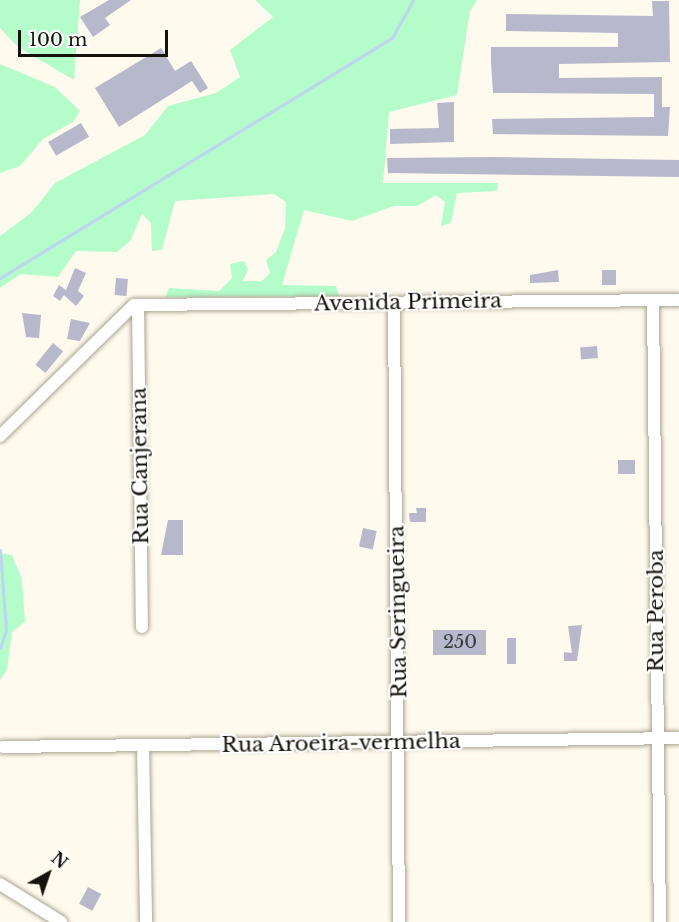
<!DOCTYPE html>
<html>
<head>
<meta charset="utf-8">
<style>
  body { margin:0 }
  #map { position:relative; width:679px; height:922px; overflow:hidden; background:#fefaee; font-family:"Libre Baskerville",serif }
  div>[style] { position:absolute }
  .green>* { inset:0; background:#b4fcca }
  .stream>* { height:3px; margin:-1.5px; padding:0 1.5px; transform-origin:1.5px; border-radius:1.5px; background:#bfd3f2 }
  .building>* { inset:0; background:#b7b8cc; transform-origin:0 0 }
  .roads { filter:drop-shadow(0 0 2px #aaa491) drop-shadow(0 0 2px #aaa491) }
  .minor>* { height:12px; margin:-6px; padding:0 6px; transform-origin:6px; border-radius:6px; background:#fff }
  span { translate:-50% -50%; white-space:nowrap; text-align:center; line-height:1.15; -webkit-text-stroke:4.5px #fff; paint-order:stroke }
  .number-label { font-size:18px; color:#3e3c3b }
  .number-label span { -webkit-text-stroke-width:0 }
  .street-label { font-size:21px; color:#15120b }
  .north { position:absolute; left:18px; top:844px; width:60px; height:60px; -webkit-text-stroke:4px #fff; paint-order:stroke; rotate:40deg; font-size:16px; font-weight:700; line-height:24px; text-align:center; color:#15120b }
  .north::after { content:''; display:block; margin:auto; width:21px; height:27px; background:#15120b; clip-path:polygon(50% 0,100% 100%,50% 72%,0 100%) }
  .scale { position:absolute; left:18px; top:30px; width:150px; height:27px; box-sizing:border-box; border:3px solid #15120b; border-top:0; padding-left:8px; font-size:18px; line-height:21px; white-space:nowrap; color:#15120b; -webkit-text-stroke:4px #fff; paint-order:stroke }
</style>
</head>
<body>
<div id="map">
  <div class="green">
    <i style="clip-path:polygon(0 0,80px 0,74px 80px,18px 47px,0 28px)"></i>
    <i style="clip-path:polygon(255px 0,477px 0,470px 11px,457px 95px,389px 112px,383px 183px,498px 183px,497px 191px,457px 193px,451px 223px,441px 226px,445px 202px,436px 195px,417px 206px,394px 206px,352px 221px,304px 210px,282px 285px,336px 286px,339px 296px,165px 297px,169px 288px,219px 291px,232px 278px,230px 264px,244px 261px,248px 269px,243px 281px,262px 281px,270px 273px,266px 260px,276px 252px,285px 228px,286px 202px,274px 194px,175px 201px,162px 250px,152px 251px,151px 223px,142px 214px,130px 241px,117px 252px,76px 251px,58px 277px,21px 274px,0 288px,0 236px,31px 213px,55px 183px,145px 135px,168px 106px,216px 93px,240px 77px,230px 50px,273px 17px)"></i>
    <i style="clip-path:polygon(0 64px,55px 87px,80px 111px,73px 122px,43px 139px,20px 166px,0 173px)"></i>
    <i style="clip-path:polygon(0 553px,12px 555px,22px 579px,25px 622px,12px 632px,7px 670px,0 680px)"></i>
  </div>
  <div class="stream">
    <i style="left:0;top:278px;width:460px;rotate:-31.5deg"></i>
    <i style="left:392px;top:38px;width:43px;rotate:-61.1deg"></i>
    <i style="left:0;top:550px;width:80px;rotate:85.7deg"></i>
    <i style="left:6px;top:630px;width:19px;rotate:108deg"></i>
  </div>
  <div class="building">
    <i style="clip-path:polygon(109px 0,131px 0,105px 18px,110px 25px,93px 37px,80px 17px)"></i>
    <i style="clip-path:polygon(652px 1px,669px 1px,670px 62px,559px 64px,559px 78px,662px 77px,662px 107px,670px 107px,668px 136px,493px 134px,492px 119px,654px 117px,654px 94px,493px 93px,491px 63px,491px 47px,618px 47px,618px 33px,506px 31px,506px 14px,653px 16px)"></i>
    <i style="clip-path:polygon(161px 48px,175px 71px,191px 61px,208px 88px,200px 93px,192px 81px,119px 127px,95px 88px)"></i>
    <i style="clip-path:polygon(454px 102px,454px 142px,390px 144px,390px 129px,439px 128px,437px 103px)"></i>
    <i style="left:81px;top:123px;width:16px;height:38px;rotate:60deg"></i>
    <i style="clip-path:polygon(494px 157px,679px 160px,679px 177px,388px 173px,387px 158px)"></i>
    <i style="clip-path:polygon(75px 268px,86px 273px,78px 291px,84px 296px,76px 306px,64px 295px,60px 301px,53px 296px,59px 285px,66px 290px)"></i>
    <i style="clip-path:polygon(558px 270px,559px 282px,530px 283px,530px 275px)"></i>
    <i style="left:602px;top:270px;width:14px;height:15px"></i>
    <i style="left:116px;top:278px;width:12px;height:17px;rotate:5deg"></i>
    <i style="clip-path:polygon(22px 313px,41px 315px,39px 338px,26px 337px)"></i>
    <i style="clip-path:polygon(71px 319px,90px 323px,80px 341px,67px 339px)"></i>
    <i style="left:53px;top:343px;width:13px;height:28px;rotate:39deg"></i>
    <i style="left:597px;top:346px;width:12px;height:17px;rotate:85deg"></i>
    <i style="left:618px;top:460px;width:17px;height:14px"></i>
    <i style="clip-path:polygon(416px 508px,426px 508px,426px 522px,410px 522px,409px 513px,417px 513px)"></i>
    <i style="clip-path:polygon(168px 520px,183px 520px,183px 555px,161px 555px)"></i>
    <i style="left:363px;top:528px;width:14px;height:19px;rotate:12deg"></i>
    <i style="clip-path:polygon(582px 625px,577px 661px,564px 661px,564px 652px,572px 653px,568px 626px)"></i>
    <i style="left:433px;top:630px;width:53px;height:25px"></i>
    <i style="left:507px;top:638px;width:9px;height:26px"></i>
    <i style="left:88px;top:887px;width:15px;height:19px;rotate:28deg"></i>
  </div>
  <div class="roads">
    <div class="minor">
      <i style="left:653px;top:300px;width:622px;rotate:89.36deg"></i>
      <i style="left:394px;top:303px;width:619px;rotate:89.54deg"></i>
      <i style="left:138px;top:305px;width:322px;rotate:89.3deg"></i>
      <i style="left:0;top:436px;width:187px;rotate:-44.4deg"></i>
      <i style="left:134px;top:305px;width:545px;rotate:-0.53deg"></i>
      <i style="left:143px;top:745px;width:177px;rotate:89deg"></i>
      <i style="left:3px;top:747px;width:676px;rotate:-0.76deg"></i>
      <i style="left:0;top:884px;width:72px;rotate:31.9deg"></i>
    </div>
  </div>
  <div class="number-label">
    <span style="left:460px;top:642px">250</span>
  </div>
  <div class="street-label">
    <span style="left:408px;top:302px;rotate:-1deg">Avenida Primeira</span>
    <span style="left:140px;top:466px;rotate:-91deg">Rua Canjerana</span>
    <span style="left:656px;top:611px;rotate:-90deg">Rua Peroba</span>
    <span style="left:398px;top:612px;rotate:-91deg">Rua Seringueira</span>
    <span style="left:341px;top:743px;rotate:-1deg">Rua Aroeira-vermelha</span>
  </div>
  <div class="north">N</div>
  <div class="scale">100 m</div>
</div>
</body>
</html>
